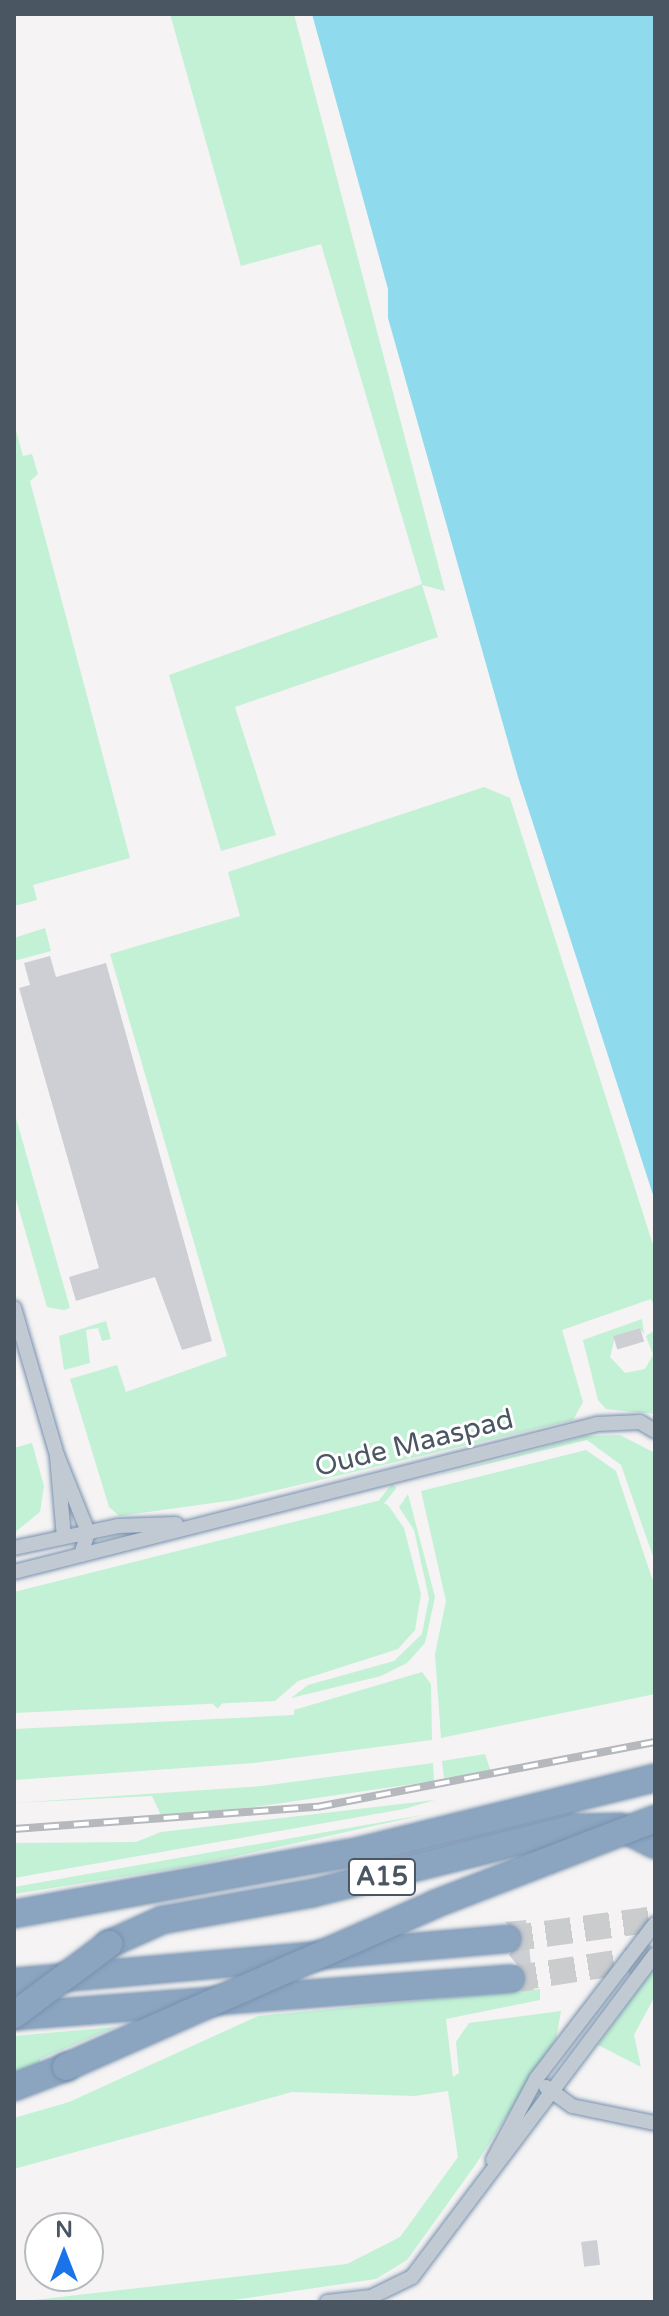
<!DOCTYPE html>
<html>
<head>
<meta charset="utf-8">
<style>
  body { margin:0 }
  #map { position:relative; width:669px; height:2316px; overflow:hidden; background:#f5f3f3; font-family:"Varela Round",sans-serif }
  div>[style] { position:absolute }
  .green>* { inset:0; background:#c3f1d5; transform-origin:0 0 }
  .water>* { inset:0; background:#90daee }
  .building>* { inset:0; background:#cdcfd5; transform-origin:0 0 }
  .highway-tunnel>* { height:26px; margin-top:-13px; transform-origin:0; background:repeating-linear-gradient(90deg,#caccce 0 26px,transparent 0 39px) }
  .roads { filter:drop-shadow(0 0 2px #7690ad) drop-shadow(0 0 2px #7690ad) }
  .street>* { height:14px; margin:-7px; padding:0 7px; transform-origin:7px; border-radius:7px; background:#c1cad2 }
  .highway>* { height:26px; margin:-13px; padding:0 13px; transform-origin:13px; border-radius:13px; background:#8ba5c1 }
  .rail>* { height:8px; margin-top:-4px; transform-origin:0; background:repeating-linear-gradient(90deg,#fff 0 15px,#b5b8bd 0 30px); box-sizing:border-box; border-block:2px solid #b5b8bd }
  .bridges { filter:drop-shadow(0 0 2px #7690ad) drop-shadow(0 0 2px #7690ad) }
  .highway-bridge>* { height:26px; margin:-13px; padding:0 13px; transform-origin:13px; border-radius:13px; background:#8ba5c1 }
  span { translate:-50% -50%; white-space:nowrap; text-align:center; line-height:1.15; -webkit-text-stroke:6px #fff; paint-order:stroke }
  .shield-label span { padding:2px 6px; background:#fff; border:2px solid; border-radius:6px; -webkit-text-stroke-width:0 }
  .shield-label { font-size:26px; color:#4a5661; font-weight:700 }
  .street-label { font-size:28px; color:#4a5661 }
  .frame { position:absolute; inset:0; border:16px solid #4a5661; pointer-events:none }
  .north { position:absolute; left:24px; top:2212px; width:80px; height:80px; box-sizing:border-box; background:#fff; border:2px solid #b7bbc0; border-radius:50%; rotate:0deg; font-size:22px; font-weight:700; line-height:32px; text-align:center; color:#4a5661 }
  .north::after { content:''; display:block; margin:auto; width:28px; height:36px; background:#1a73e8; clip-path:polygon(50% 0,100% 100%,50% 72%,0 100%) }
</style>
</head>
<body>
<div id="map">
  <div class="green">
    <i style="clip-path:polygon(170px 14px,294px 14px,445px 591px,422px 585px,438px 637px,235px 707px,276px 835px,221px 851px,169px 675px,422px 584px,321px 244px,241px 266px)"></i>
    <i style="clip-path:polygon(14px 423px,23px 456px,32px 454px,38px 474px,30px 481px,130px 858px,33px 885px,37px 900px,14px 906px)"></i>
    <i style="clip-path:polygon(484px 787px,510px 798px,655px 1251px,655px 1308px,651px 1299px,562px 1330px,583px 1402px,573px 1420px,235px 1500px,119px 1516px,109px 1507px,70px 1379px,117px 1365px,126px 1392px,227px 1356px,110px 954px,240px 916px,228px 872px)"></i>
    <i style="clip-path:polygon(45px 928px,51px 951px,14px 961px,14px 938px)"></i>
    <i style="clip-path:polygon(14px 1111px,70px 1308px,64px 1310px,47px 1307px,14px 1192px)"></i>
    <i style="clip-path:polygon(642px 1319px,644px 1334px,639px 1328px,615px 1337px,610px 1357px,625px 1373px,645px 1369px,653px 1355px,646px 1336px,655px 1330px,655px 1414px,606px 1409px,598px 1400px,583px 1340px)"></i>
    <i style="clip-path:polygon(106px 1321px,111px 1339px,102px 1341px,98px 1328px,86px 1330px,90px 1363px,64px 1370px,59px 1336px)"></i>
    <i style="clip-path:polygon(620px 1435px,655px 1453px,655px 1562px,621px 1465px,587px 1440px,429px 1478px,586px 1436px)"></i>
    <i style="clip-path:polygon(32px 1443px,44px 1486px,40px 1512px,14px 1533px,14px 1448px)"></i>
    <i style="clip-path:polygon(586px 1450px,616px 1471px,655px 1587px,655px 1694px,441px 1738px,435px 1654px,446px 1601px,421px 1491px)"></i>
    <i style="left:392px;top:1484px;width:6px;height:284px;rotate:39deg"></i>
    <i style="clip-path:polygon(408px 1494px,435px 1597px,425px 1643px,407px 1663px,381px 1676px,291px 1698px,308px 1685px,394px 1661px,422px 1634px,429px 1598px,414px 1530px,399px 1507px)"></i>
    <i style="clip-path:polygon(377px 1501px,388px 1505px,404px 1528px,421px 1594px,415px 1630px,398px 1649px,298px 1681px,275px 1701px,14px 1713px,14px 1592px)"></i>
    <i style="clip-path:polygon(422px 1672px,431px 1684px,432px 1740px,254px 1763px,14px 1780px,14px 1729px,294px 1715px,294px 1710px)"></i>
    <i style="clip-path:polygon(485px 1754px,491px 1772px,444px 1778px,442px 1761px)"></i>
    <i style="clip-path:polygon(433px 1763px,434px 1781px,247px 1808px,161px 1815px,152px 1796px,14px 1803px,262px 1786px)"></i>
    <i style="clip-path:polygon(435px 1800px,404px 1809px,14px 1878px,14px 1843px,136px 1842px,161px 1832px)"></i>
    <i style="clip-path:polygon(428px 1814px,191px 1866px,14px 1894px,14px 1887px)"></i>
    <i style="clip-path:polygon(655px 1967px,655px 1996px,634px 2035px,641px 2067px,598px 2045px)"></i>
    <i style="clip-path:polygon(540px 1989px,540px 2000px,446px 2019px,453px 2077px,459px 2073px,456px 2042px,469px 2023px,561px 2011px,556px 2039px,476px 2164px,407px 2260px,376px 2279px,220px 2302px,17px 2302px,347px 2264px,400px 2237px,458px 2157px,448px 2091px,415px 2096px,292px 2092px,14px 2169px,14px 2118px,69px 2102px,258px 2016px)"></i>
    <i style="clip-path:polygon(116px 2027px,40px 2059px,41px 2064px,14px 2075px,14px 2036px)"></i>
  </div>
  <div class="water">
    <i style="clip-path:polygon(312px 14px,655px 14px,655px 1201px,518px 777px,388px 318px,388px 289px)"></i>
  </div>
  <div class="building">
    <i style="clip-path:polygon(50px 956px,56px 977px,106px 963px,212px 1341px,182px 1350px,155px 1277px,76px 1301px,69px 1277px,99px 1268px,19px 988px,30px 985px,24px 963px)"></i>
    <i style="left:640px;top:1328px;width:14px;height:28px;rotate:73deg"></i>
    <i style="clip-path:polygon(526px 1920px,534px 1990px,521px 1992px,527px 1977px,509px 1955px,523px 1937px,505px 1922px)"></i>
    <i style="left:597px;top:2240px;width:25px;height:16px;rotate:83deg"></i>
  </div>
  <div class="highway-tunnel">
    <i style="left:507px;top:1939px;width:149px;rotate:-7.7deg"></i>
    <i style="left:511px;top:1979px;width:146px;rotate:-8.7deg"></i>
  </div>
  <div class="roads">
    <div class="street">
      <i style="left:14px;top:1308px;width:153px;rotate:73.7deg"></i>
      <i style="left:57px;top:1455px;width:83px;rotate:68.1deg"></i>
      <i style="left:88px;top:1532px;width:24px;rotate:107deg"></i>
      <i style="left:57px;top:1456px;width:81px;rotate:85.1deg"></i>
      <i style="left:14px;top:1548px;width:106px;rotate:-11.9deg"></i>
      <i style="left:118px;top:1526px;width:58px;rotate:-2deg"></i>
      <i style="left:14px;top:1572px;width:601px;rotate:-14.24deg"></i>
      <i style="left:597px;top:1424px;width:43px;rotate:-2.7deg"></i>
      <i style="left:640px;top:1422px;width:17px;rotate:31deg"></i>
      <i style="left:546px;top:2087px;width:32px;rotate:36deg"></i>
      <i style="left:572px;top:2106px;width:85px;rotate:11.6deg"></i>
      <i style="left:493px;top:2160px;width:92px;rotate:-62deg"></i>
      <i style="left:536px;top:2079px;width:195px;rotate:-52.5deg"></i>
      <i style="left:327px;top:2302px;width:44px;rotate:-6.5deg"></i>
      <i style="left:371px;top:2297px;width:46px;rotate:-26deg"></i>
      <i style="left:412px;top:2277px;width:404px;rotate:-53deg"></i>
    </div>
    <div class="highway">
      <i style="left:14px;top:1914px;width:342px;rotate:-10.3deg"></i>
      <i style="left:351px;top:1853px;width:313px;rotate:-13.9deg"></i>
      <i style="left:109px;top:1944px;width:58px;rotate:-24.4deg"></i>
      <i style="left:162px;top:1920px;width:153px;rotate:-10.1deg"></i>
      <i style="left:313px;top:1893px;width:269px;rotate:-14deg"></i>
      <i style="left:574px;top:1828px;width:46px;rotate:-1.2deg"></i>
      <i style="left:620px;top:1827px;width:39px;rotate:27deg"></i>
      <i style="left:14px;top:1982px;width:495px;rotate:-5deg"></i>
      <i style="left:14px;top:2016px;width:498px;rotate:-4.3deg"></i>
      <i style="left:14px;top:2087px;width:56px;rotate:-21deg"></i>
    </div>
  </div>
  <div class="rail">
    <i style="left:14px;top:1829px;width:304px;rotate:-4.2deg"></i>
    <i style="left:317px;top:1807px;width:344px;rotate:-10.9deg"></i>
  </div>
  <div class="bridges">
    <div class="highway-bridge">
      <i style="left:14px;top:2015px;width:119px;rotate:-36.8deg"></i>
      <i style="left:66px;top:2067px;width:403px;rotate:-23.8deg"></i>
      <i style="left:435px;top:1904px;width:236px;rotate:-21.1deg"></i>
    </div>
  </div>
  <div class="shield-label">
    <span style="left:382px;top:1877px">A15</span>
  </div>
  <div class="street-label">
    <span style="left:414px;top:1443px;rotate:-14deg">Oude Maaspad</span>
  </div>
  <div class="frame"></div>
  <div class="north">N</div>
</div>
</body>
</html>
